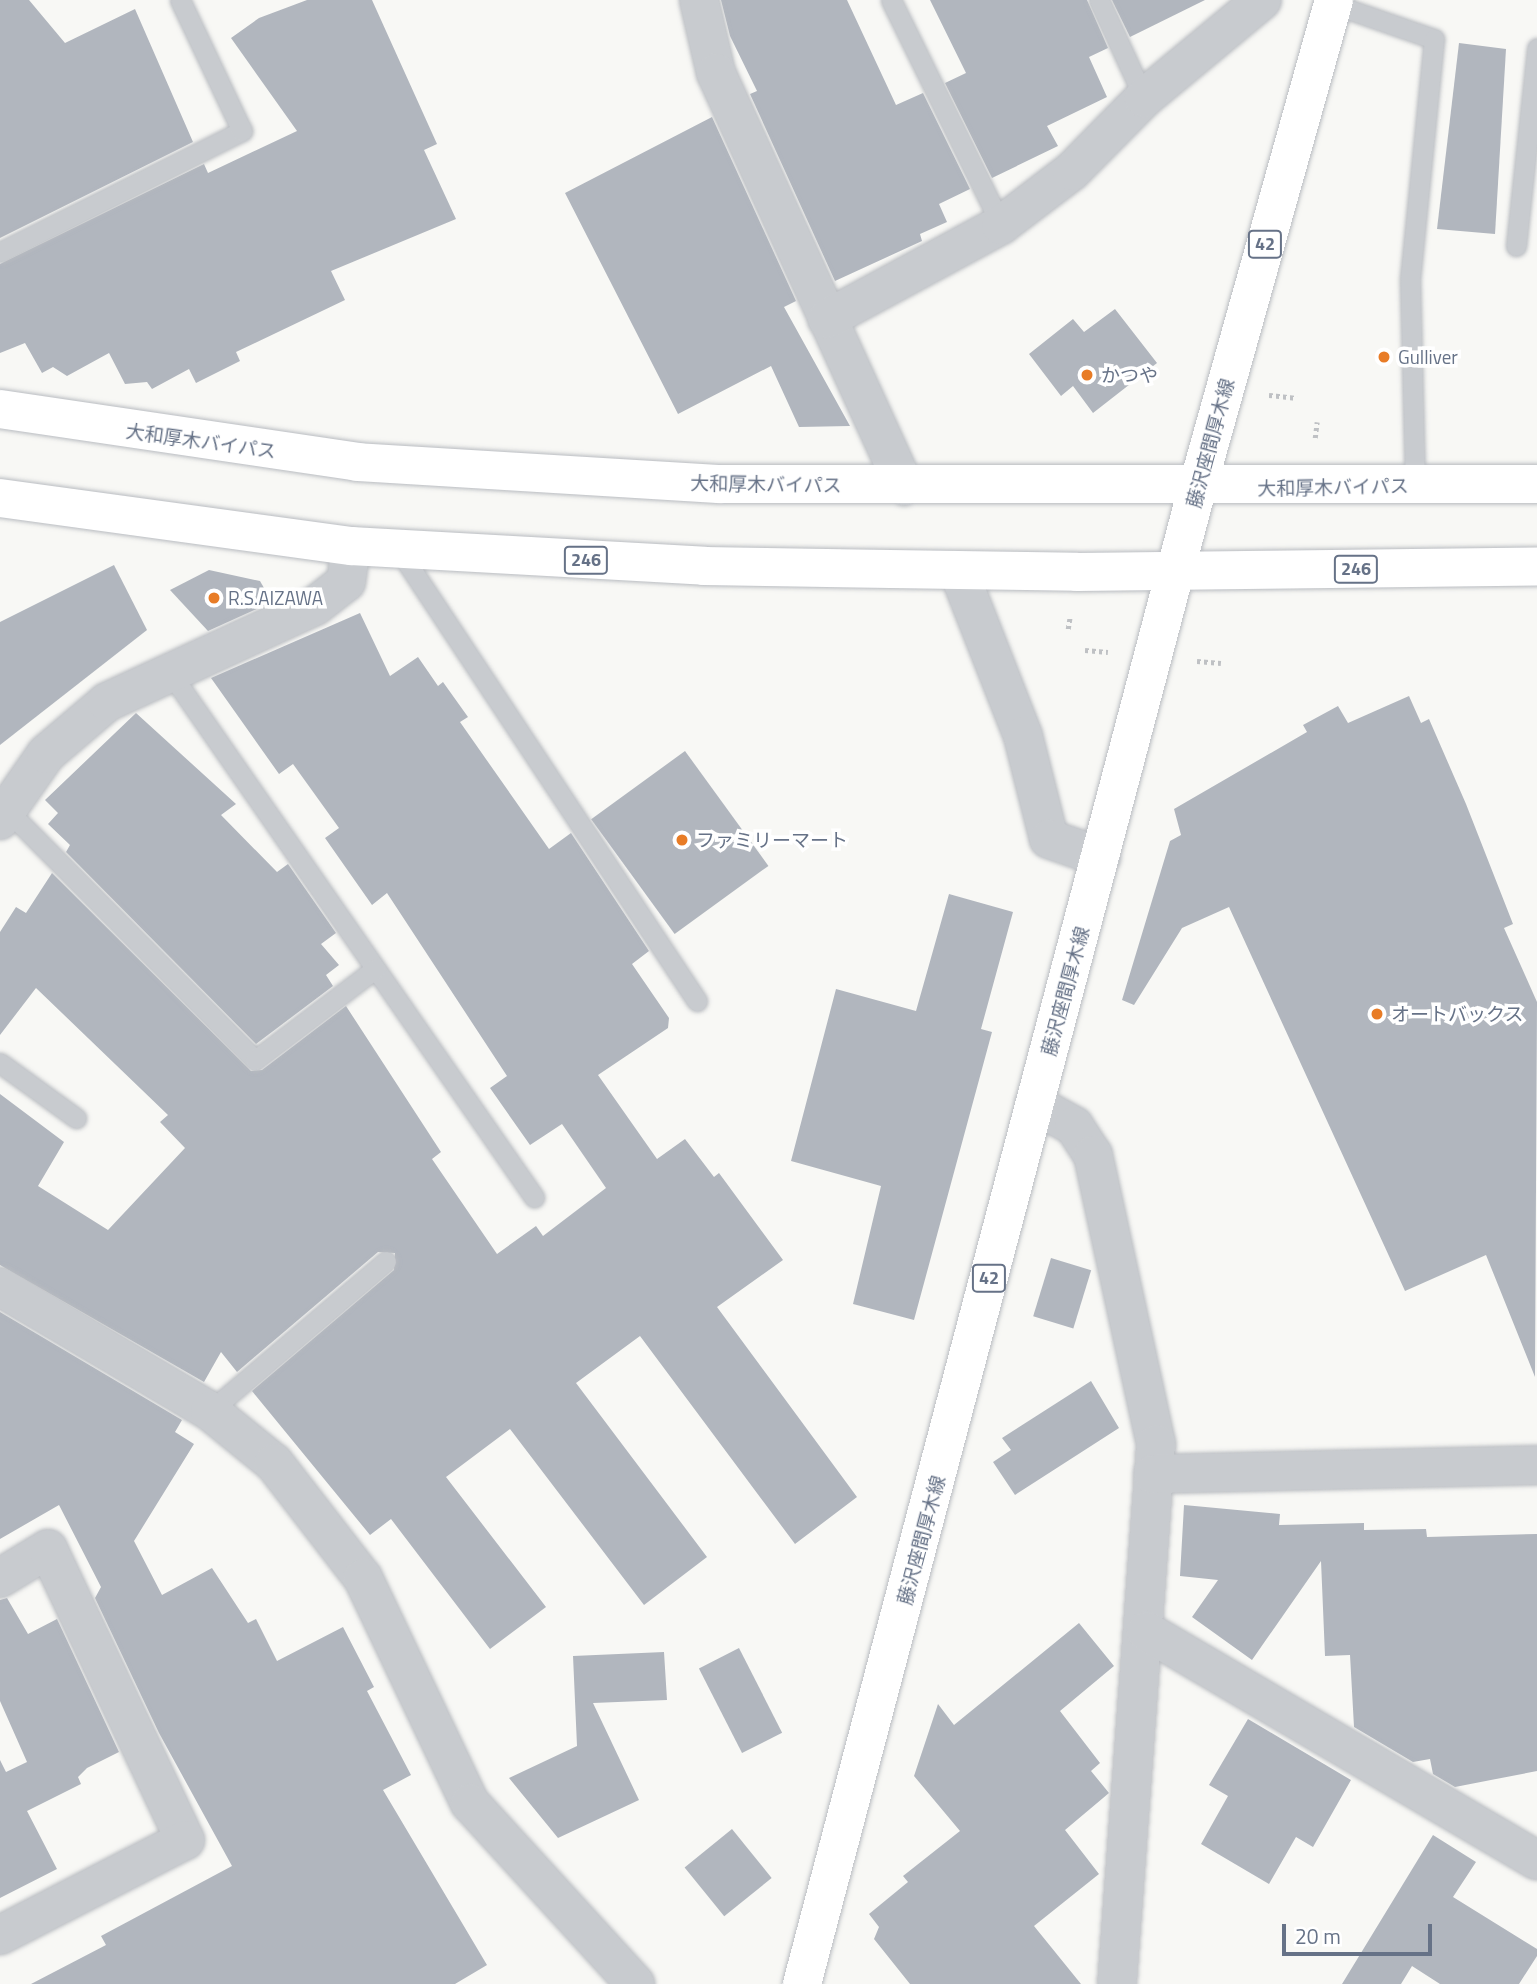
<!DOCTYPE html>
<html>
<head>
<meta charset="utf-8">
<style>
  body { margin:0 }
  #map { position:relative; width:1537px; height:1984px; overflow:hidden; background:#f8f8f5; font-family:"Titillium Web","Noto Sans JP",sans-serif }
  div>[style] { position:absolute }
  .building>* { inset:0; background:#b1b6be; transform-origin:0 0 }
  .path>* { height:4.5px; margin-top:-2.25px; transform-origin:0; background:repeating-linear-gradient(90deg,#bfc1c4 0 3.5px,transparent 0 7px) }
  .roads { filter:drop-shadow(0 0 2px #b9bcc1) drop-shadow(0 0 2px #b9bcc1) }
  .service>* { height:19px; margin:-9.5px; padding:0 9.5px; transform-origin:9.5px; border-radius:9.5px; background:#c8cbcf }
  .minor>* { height:38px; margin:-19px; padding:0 19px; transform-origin:19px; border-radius:19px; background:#c8cbcf }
  .primary>* { height:38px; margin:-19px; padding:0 19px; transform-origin:19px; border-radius:19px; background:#fff }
  .trunk>* { height:38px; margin:-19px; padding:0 19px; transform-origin:19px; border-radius:19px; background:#fff }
  .dots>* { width:19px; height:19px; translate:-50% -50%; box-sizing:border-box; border:4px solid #fff; border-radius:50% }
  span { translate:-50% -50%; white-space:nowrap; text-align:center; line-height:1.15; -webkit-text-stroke:7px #fff; paint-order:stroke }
  .shield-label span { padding:2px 5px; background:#fff; border:2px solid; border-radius:5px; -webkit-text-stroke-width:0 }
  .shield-label { font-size:18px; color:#667287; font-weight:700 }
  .poi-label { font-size:19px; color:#667287 }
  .left { translate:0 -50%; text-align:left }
  .street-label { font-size:19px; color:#667287 }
  .scale { position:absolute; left:1282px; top:1924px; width:150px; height:32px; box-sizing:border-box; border:4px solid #667287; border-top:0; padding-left:9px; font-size:21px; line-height:24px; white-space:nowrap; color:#667287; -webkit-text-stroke:5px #fff; paint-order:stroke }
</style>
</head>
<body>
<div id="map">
  <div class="building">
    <i style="clip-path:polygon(0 0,29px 0,65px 43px,135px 9px,193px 142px,0 238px)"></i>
    <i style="clip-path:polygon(307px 0,372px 0,437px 144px,424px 150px,456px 219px,331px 271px,345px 300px,236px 352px,240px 361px,196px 383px,189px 369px,152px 389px,147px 382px,125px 384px,109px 353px,67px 376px,53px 367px,42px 373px,25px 343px,0 353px,0 264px,204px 164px,208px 173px,297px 131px,231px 38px,259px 18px)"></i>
    <i style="clip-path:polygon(721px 0,847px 0,896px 105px,923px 93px,970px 189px,939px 204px,947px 222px,920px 234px,922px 241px,835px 281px,750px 94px,757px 91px,730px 36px)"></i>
    <i style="clip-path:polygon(930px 0,1087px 0,1108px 48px,1089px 57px,1107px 97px,1047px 126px,1058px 146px,992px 178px,945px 83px,966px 73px)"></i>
    <i style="clip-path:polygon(1112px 0,1205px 0,1130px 37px)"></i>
    <i style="clip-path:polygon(1459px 43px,1506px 49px,1495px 234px,1437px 229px)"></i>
    <i style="clip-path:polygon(712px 117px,796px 301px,784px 307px,850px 426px,799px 427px,771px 366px,678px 414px,565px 193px)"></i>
    <i style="clip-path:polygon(1115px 309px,1157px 363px,1093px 413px,1073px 386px,1061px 396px,1029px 354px,1073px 319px,1084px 332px)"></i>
    <i style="clip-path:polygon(114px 565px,147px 630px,0 745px,0 622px)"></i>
    <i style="clip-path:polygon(209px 570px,260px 581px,272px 602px,208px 631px,170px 590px)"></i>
    <i style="clip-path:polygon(360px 613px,390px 676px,418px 657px,438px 686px,443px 682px,468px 717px,460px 722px,549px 849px,571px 833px,649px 951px,632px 964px,669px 1018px,668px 1028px,598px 1075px,657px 1159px,685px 1139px,714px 1177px,719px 1173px,783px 1260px,717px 1307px,857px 1497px,795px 1544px,640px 1336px,576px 1383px,707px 1557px,644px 1605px,510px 1429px,446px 1477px,546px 1607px,490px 1649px,391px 1519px,370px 1535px,252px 1391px,394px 1270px,395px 1253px,378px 1252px,237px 1372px,221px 1352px,204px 1382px,0 1265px,0 1094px,64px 1142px,38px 1186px,108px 1230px,185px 1148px,160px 1122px,168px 1115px,36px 988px,0 1035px,0 932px,16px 907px,26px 913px,52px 873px,251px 1071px,262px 1070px,346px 1006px,441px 1152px,432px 1159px,497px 1254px,536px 1226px,543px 1236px,606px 1188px,562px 1124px,530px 1145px,490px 1088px,507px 1076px,387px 893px,372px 905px,325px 838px,339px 828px,293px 764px,279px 774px,211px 678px)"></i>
    <i style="clip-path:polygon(1409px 696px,1421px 723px,1429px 719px,1466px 804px,1513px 924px,1504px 928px,1537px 1002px,1535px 1377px,1486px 1255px,1405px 1291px,1229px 907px,1182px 928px,1134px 1005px,1122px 1000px,1170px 841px,1181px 835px,1174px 809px,1307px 732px,1303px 725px,1338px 706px,1348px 723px)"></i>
    <i style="clip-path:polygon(136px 713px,236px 804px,221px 815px,277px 872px,288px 864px,336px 933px,321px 944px,339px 965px,326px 975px,333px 986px,256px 1044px,66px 852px,70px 845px,48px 824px,58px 813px,45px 800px)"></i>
    <i style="left:685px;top:751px;width:142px;height:116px;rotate:54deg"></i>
    <i style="clip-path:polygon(949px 894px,1013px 912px,981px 1029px,992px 1032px,914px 1320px,853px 1304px,881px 1186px,791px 1161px,836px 989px,916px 1011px)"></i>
    <i style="left:1051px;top:1258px;width:42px;height:61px;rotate:17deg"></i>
    <i style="clip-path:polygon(0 1312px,182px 1420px,175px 1432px,194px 1444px,134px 1541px,162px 1595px,212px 1568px,248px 1623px,256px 1619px,277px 1661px,343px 1627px,374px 1687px,367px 1691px,411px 1775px,383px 1790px,487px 1965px,455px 1984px,31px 1984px,106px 1945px,101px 1936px,232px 1866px,159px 1733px,95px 1598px,101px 1587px,59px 1505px,0 1539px)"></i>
    <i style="clip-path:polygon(1091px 1381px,1119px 1428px,1015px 1495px,993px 1462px,1011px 1450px,1002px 1438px)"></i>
    <i style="clip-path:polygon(1184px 1505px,1280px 1514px,1279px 1525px,1364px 1523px,1364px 1530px,1426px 1529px,1427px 1537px,1537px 1534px,1537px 1771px,1455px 1787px,1433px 1774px,1430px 1759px,1413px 1762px,1354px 1727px,1350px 1655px,1325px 1656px,1321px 1561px,1252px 1660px,1192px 1617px,1218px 1580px,1180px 1576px)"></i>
    <i style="clip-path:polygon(7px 1598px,28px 1634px,57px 1619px,119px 1752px,87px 1768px,78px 1777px,81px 1784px,27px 1811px,57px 1869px,0 1898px,0 1760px,6px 1772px,27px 1762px,0 1701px,0 1600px)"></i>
    <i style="clip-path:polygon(1079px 1623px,1114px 1666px,1060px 1711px,1100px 1763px,1091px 1771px,1109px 1793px,1065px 1830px,1099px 1874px,1034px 1926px,1081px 1984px,910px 1984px,874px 1939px,879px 1927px,869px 1914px,908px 1882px,903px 1876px,960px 1831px,914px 1776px,938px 1704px,954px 1725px)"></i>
    <i style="left:739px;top:1648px;width:95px;height:45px;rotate:63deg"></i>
    <i style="clip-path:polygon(664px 1652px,667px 1700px,593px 1703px,639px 1800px,558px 1838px,509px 1778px,577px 1746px,573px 1656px)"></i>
    <i style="clip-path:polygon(1248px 1719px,1351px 1780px,1313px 1847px,1296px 1837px,1269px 1884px,1201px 1844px,1228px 1796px,1209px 1785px)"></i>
    <i style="left:732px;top:1829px;width:63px;height:61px;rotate:51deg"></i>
    <i style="clip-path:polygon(1433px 1835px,1476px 1862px,1453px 1897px,1537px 1949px,1537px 1956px,1519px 1984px,1440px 1984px,1412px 1966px,1401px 1984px,1342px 1984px)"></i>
  </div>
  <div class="path">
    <i style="left:1269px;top:395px;width:28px;rotate:6deg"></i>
    <i style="left:1315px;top:438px;width:16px;rotate:-83deg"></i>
    <i style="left:1068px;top:629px;width:13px;rotate:-81deg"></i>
    <i style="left:1085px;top:650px;width:23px;rotate:5deg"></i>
    <i style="left:1197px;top:661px;width:24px;rotate:5deg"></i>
  </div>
  <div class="roads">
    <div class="service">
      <i style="left:891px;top:0;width:250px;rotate:63.9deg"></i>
      <i style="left:1099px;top:0;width:108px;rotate:65.3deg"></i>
      <i style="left:1333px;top:4px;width:107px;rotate:19.1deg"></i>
      <i style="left:1434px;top:39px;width:241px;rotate:95.7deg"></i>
      <i style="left:1410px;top:279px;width:207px;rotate:88.6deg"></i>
      <i style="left:1516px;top:246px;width:199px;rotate:-83.9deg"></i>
      <i style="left:0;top:252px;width:271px;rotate:-26.6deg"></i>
      <i style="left:242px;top:131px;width:145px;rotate:-115.3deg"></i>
      <i style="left:398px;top:549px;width:542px;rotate:56.52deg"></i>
      <i style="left:171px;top:674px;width:637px;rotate:55.24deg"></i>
      <i style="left:5px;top:808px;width:355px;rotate:45.2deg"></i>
      <i style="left:255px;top:1060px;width:151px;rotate:-37.2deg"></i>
      <i style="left:0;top:1063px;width:94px;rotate:35.9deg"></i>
      <i style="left:210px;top:1411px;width:231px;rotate:-40.4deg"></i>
    </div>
    <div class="minor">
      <i style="left:699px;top:0;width:75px;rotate:76.9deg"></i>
      <i style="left:716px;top:73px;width:454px;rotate:65.5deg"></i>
      <i style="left:827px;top:319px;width:198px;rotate:-28.4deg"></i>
      <i style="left:1001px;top:225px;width:89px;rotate:-37.3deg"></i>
      <i style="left:1072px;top:171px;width:103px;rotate:-45.4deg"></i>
      <i style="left:1144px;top:98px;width:153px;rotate:-39.7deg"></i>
      <i style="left:958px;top:570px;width:178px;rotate:68.6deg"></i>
      <i style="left:1023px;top:736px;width:106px;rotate:75.8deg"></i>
      <i style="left:1049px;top:839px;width:55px;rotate:19.1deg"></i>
      <i style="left:0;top:820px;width:80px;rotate:-55.1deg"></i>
      <i style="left:46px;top:754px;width:80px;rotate:-40.4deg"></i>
      <i style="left:107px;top:702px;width:229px;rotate:-24.8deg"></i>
      <i style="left:315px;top:606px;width:39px;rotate:-38deg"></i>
      <i style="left:346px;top:582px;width:36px;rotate:-82deg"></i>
      <i style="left:1034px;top:1104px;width:46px;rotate:28.8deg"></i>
      <i style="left:1074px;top:1126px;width:35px;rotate:57deg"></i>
      <i style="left:1093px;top:1155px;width:296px;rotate:77.7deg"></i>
      <i style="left:1156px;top:1444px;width:541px;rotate:94.13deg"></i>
      <i style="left:0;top:1287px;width:244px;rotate:30.6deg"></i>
      <i style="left:210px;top:1411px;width:82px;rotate:39.1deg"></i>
      <i style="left:274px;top:1463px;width:145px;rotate:52.3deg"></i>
      <i style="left:363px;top:1578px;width:249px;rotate:64.6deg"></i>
      <i style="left:470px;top:1803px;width:245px;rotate:47.6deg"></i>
      <i style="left:1153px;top:1474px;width:384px;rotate:-1.3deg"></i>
      <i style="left:0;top:1578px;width:56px;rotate:-31.1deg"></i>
      <i style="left:48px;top:1549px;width:322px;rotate:64.8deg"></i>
      <i style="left:185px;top:1840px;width:208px;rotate:152.8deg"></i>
      <i style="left:1146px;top:1631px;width:453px;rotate:30.4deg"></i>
    </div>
    <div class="primary">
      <i style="left:802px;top:1984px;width:1546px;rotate:-75.2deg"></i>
      <i style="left:1197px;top:489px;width:508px;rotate:-74.35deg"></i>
    </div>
    <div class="trunk">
      <i style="left:0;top:409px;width:361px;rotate:8.4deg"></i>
      <i style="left:357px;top:462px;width:363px;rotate:3.5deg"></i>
      <i style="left:719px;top:484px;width:818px"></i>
      <i style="left:0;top:498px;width:354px;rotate:7.8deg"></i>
      <i style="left:351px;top:546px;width:354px;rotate:3.2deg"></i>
      <i style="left:704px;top:566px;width:373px;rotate:0.9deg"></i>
      <i style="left:1077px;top:572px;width:460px;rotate:-0.7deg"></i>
    </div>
  </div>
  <div class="dots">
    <i style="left:1384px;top:357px;background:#e87c26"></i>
    <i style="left:1087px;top:375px;background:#e87c26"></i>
    <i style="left:214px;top:598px;background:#e87c26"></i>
    <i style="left:682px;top:840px;background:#e87c26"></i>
    <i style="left:1377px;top:1014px;background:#e87c26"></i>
  </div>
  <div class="shield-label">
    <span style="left:1265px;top:244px">42</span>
    <span style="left:586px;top:560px">246</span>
    <span style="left:1356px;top:569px">246</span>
    <span style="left:989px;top:1278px">42</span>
  </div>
  <div class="poi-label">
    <span class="left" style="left:1398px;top:357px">Gulliver</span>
    <span class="left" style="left:1101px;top:375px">かつや</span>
    <span class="left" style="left:228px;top:598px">R.S.AIZAWA</span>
    <span class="left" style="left:696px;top:840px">ファミリーマート</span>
    <span class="left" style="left:1391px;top:1014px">オートバックス</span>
  </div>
  <div class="street-label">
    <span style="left:201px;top:441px;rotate:8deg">大和厚木バイパス</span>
    <span style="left:1210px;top:443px;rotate:-75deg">藤沢座間厚木線</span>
    <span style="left:766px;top:484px;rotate:1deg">大和厚木バイパス</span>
    <span style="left:1333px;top:487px;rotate:-1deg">大和厚木バイパス</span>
    <span style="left:1065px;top:991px;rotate:-75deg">藤沢座間厚木線</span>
    <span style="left:921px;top:1540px;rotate:-75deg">藤沢座間厚木線</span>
  </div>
  <div class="scale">20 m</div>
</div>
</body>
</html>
